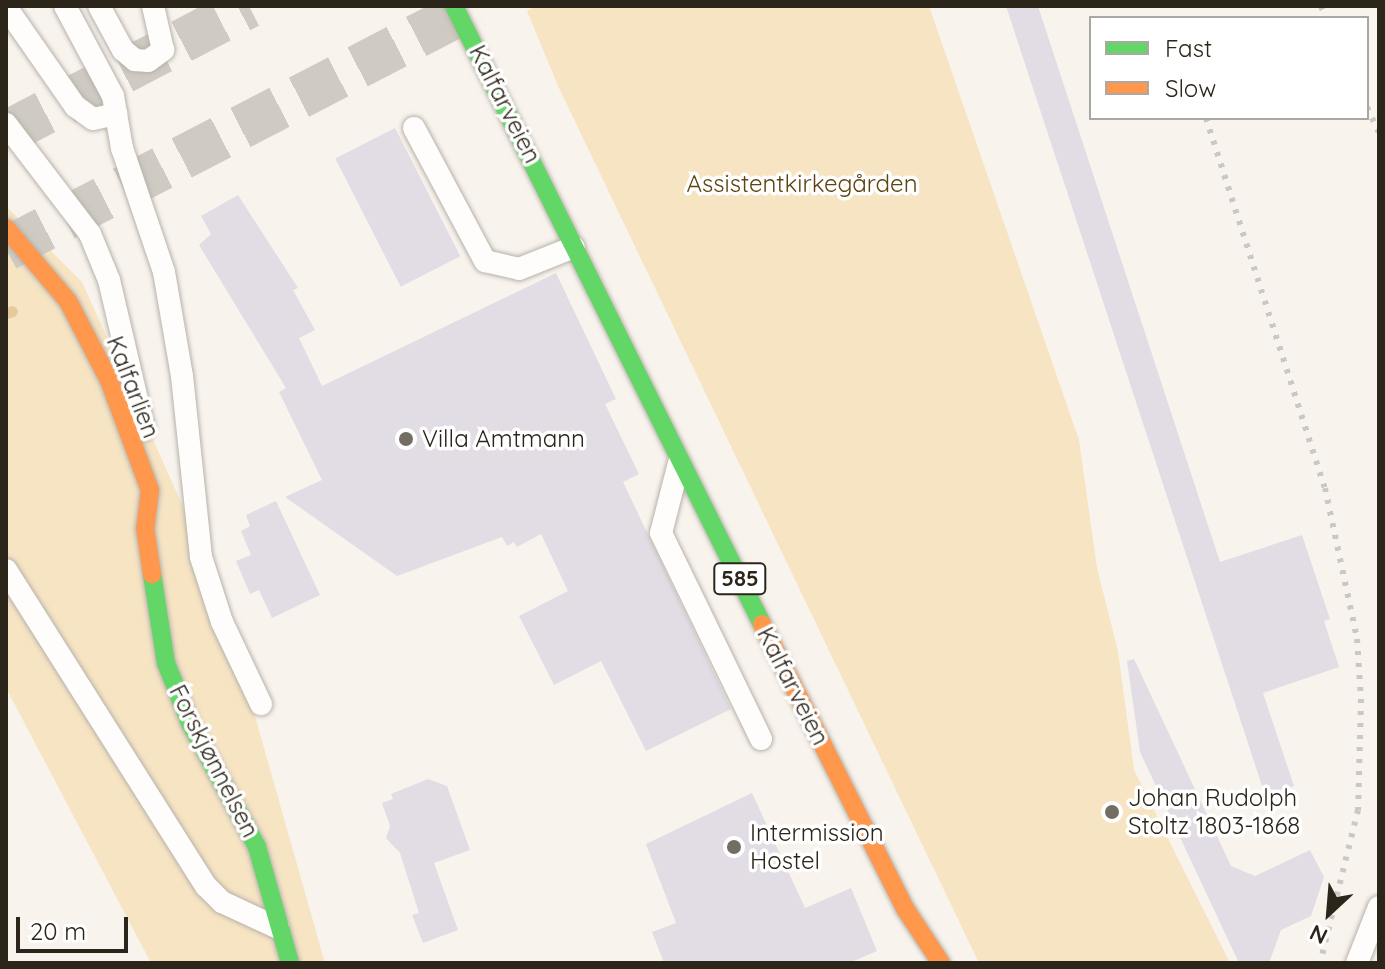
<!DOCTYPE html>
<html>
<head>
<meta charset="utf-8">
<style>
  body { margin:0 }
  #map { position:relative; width:1385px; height:969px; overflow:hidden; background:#f8f4ed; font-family:Quicksand,sans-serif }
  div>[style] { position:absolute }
  .green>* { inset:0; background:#f6e4c3 }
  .stream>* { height:11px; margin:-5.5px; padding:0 5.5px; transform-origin:5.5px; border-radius:5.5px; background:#e5cb9c }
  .building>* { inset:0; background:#e2dce5; transform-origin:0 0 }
  .highway-tunnel>* { height:44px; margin-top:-22px; transform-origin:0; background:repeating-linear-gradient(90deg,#cfcbc3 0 44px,transparent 0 66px) }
  .roads { filter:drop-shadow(0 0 2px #b7b2aa) drop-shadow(0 0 2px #b7b2aa) }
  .lane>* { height:22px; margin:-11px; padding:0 11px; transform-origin:11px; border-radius:11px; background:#fefdfc }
  .fast>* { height:18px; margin:-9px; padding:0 9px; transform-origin:9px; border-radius:9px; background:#63d668 }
  .slow>* { height:18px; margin:-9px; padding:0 9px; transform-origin:9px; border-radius:9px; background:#ff974d }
  .rail>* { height:6px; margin-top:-3px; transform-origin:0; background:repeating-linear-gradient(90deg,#c9c8c5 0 4px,transparent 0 12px) }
  .dots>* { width:22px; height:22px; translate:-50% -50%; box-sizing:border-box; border:4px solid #fff; border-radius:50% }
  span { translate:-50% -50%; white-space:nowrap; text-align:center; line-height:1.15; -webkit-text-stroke:7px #fff; paint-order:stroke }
  .shield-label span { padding:2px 6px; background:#fff; border:2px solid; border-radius:6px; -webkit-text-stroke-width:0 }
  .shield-label { font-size:22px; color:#2c251a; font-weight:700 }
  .street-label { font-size:24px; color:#2c251a }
  .park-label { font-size:24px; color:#5d4411 }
  .poi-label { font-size:24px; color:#2c251a }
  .left { translate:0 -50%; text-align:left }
  .frame { position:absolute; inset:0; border:8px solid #2c251a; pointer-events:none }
  .legend { position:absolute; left:1089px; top:16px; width:280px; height:104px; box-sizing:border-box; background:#fff; border:2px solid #aba8a3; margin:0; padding:10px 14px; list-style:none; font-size:24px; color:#2c251a }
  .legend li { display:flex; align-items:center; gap:16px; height:40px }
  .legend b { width:40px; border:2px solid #aba8a3 }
  .north { position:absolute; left:1289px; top:873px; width:80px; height:80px; -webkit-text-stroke:6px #fff; paint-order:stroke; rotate:206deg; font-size:22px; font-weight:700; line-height:32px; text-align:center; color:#2c251a }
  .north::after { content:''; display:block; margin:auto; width:28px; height:36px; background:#2c251a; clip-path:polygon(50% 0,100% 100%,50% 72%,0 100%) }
  .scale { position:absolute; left:16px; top:917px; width:112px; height:36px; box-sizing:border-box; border:4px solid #2c251a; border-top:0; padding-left:10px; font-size:24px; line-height:28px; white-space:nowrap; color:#2c251a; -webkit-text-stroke:6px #fff; paint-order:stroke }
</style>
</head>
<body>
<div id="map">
  <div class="green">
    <i style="clip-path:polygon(536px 6px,929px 6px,1079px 440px,1097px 568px,1118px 651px,1134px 770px,1230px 963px,979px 963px,558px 86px,527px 11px)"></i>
    <i style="clip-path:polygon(6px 206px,82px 282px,217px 582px,325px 963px,151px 963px,6px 688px)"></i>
  </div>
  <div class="stream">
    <i style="left:6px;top:313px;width:6px;rotate:-18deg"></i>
  </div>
  <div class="building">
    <i style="clip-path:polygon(1006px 6px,1038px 6px,1220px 562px,1302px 535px,1330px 619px,1324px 621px,1339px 667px,1263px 693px,1294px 786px,1265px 795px)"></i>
    <i style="left:395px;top:128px;width:144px;height:67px;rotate:63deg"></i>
    <i style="clip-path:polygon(238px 195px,298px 288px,293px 290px,315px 330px,299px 338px,322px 386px,556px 273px,616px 399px,605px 404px,639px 474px,623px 482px,731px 709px,646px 751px,601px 661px,554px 685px,519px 616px,568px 591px,541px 534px,517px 547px,514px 542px,507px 546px,502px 537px,397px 576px,285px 497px,322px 480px,279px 392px,286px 388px,199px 245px,211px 234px,201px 216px)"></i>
    <i style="clip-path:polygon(276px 501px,320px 595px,272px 618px,259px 590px,250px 594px,236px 561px,251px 555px,241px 531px,250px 526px,246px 515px)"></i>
    <i style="clip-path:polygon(1134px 659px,1231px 866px,1255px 876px,1310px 850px,1324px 877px,1311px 916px,1281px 930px,1269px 963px,1239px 963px,1140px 752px,1127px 661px)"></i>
    <i style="clip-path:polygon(428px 779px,447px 786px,470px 850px,434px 863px,458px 930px,423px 943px,412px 915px,419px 913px,400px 853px,386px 838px,390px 826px,382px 803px,393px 799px,391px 794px)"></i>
    <i style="clip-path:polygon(752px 793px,805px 908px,851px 888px,877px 951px,849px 963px,664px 963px,652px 932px,676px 923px,646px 844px)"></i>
  </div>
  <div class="highway-tunnel">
    <i style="left:6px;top:133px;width:274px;rotate:-27.6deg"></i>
    <i style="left:6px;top:249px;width:528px;rotate:-27.39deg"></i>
  </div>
  <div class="roads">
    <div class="lane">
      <i style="left:99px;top:6px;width:50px;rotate:61.4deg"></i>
      <i style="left:123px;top:50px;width:16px;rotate:40deg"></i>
      <i style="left:135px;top:60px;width:13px;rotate:4deg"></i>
      <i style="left:148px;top:61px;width:19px;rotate:-36deg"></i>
      <i style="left:163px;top:50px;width:45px;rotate:-102.8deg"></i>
      <i style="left:6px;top:7px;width:121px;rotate:55.1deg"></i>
      <i style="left:75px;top:106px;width:22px;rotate:36deg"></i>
      <i style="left:93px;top:119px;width:24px;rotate:-12deg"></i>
      <i style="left:116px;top:114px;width:18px;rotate:-99deg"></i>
      <i style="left:113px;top:96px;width:102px;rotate:-118.1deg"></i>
      <i style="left:116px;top:114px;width:35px;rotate:80deg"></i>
      <i style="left:122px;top:148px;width:131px;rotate:71.3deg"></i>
      <i style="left:164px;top:272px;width:106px;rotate:80.2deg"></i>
      <i style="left:182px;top:376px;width:182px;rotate:84deg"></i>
      <i style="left:201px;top:557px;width:68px;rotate:72.1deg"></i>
      <i style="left:222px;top:622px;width:91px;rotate:64.6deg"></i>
      <i style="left:6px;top:124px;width:138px;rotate:52.6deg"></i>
      <i style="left:90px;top:234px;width:50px;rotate:67.6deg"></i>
      <i style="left:109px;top:280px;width:153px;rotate:76.8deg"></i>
      <i style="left:414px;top:128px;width:151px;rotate:61.9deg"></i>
      <i style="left:485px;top:261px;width:35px;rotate:13deg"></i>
      <i style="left:519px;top:269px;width:59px;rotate:-21.8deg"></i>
      <i style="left:679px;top:463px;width:72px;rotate:104.4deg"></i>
      <i style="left:661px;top:533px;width:229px;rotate:64.1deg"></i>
      <i style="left:6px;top:570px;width:374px;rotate:57.7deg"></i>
      <i style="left:206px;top:886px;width:23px;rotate:45deg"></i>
      <i style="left:222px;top:902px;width:62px;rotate:24.9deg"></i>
      <i style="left:1357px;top:963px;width:60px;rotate:-68.6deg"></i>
    </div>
    <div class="fast">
      <i style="left:454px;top:6px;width:690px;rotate:63.51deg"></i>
      <i style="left:152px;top:574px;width:90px;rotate:81.1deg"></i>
      <i style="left:166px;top:663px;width:65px;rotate:68.2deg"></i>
      <i style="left:190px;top:723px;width:141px;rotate:61.6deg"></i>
      <i style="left:257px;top:847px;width:121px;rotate:74.1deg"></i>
    </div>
    <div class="slow">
      <i style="left:6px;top:228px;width:96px;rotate:49.7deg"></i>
      <i style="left:68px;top:301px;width:89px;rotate:62.6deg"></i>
      <i style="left:109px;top:380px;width:117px;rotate:69.6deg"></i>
      <i style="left:150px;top:490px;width:38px;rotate:97deg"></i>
      <i style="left:145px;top:528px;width:47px;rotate:81.3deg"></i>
      <i style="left:762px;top:624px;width:320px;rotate:63.3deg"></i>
      <i style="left:906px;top:910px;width:64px;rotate:56.6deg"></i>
    </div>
  </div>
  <div class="rail">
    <i style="left:1321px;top:6px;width:13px;rotate:67deg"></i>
    <i style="left:1367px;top:107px;width:29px;rotate:65deg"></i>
    <i style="left:1206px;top:118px;width:389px;rotate:72.2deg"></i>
    <i style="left:1325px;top:488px;width:154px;rotate:78deg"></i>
    <i style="left:1357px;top:639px;width:60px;rotate:86.2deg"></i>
    <i style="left:1361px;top:699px;width:111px;rotate:91.5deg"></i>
    <i style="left:1358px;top:810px;width:158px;rotate:103.9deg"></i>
  </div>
  <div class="dots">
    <i style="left:406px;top:439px;background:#736d64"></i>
    <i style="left:1112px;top:812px;background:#736d64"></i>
    <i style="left:734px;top:847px;background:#736d64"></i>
  </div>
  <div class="shield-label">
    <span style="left:740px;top:579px">585</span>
  </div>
  <div class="street-label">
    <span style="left:505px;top:104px;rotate:63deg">Kalfarveien</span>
    <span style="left:133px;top:387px;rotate:69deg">Kalfarlien</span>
    <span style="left:793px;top:686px;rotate:63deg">Kalfarveien</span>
    <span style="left:214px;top:761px;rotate:63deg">Forskjønnelsen</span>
  </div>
  <div class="park-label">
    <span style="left:802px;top:184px">Assistentkirkegården</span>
  </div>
  <div class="poi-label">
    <span class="left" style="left:422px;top:439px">Villa Amtmann</span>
    <span class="left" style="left:1128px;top:812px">Johan Rudolph<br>Stoltz 1803-1868</span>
    <span class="left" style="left:750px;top:847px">Intermission<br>Hostel</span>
  </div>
  <div class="frame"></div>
  <ul class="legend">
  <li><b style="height:10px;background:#63d668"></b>Fast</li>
  <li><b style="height:10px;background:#ff974d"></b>Slow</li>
  </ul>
  <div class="north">N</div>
  <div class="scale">20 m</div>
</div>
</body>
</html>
